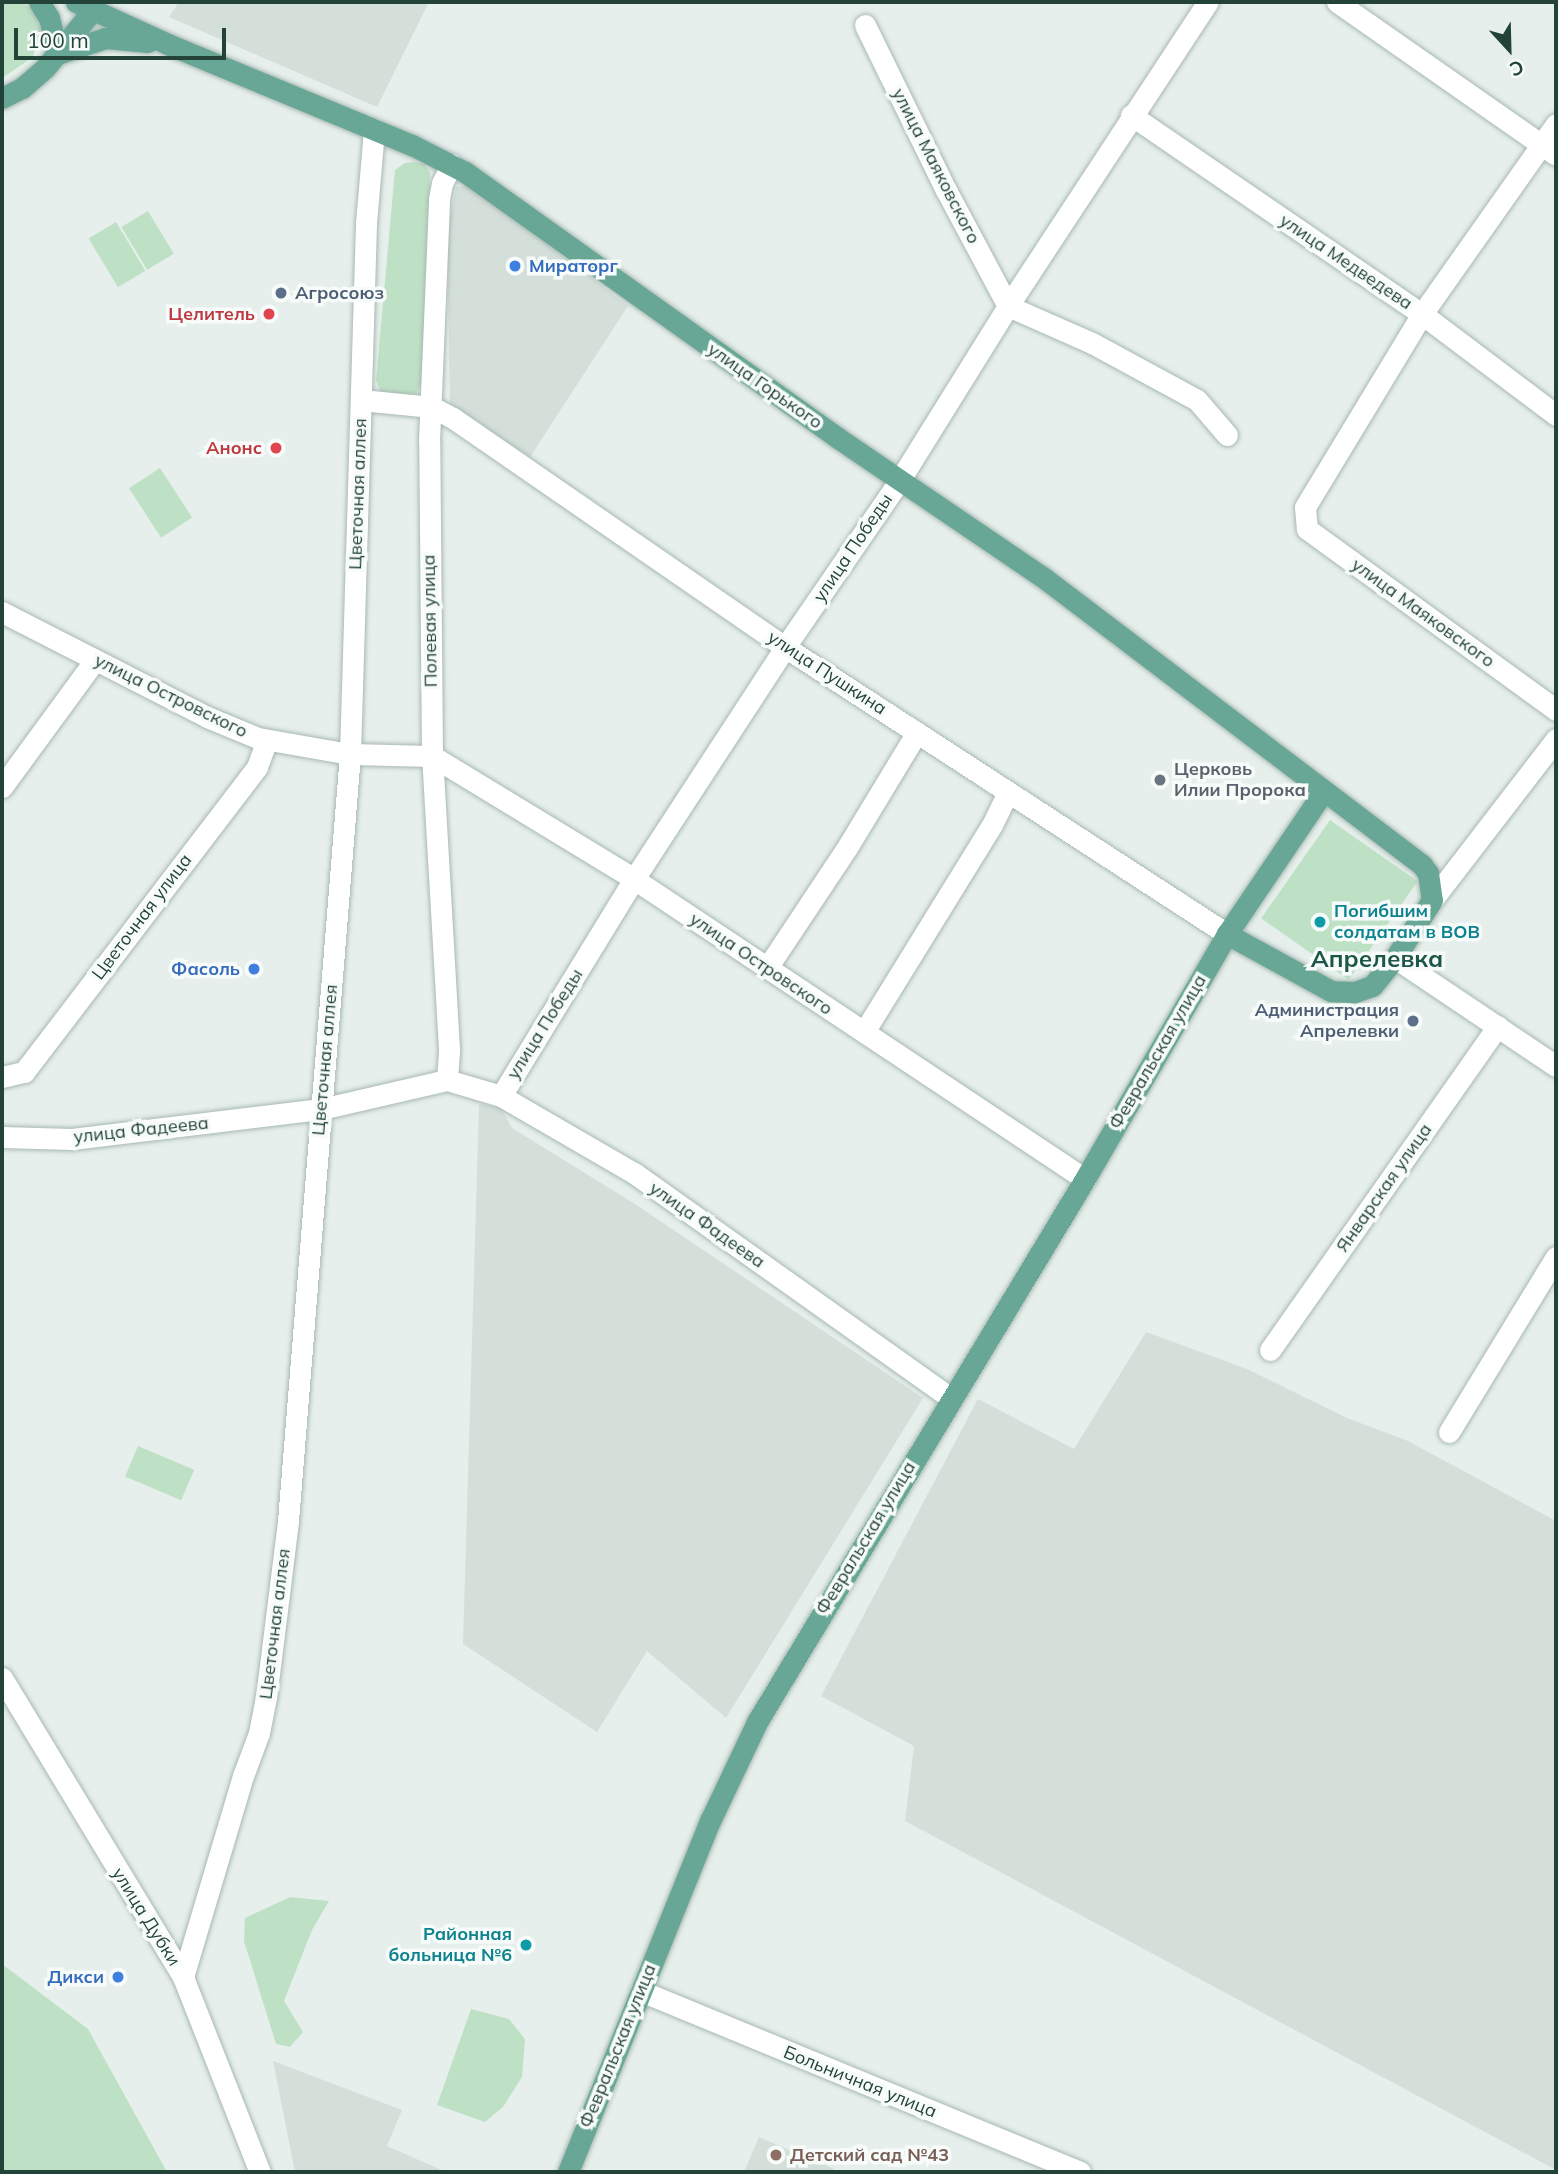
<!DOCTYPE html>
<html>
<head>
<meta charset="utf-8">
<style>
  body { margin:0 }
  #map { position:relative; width:1558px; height:2174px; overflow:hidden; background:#e6efeb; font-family:Mulish,sans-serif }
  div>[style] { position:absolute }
  .built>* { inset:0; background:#d4dfda }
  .green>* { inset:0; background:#bee1c6; transform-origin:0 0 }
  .roads { filter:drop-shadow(0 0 2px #a8b8b2) drop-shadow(0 0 2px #a8b8b2) }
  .minor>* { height:21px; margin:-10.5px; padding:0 10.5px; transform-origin:10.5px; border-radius:10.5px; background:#fff }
  .major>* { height:21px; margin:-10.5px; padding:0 10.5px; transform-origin:10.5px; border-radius:10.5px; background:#68a795 }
  .dots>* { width:19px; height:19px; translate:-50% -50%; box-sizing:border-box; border:4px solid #f7fbf9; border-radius:50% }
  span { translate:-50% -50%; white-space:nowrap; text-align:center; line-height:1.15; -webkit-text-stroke:7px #f7fbf9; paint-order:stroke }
  .street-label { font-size:18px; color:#234339 }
  .shop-label { font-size:18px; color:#366cbe; font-weight:700 }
  .left { translate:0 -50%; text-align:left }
  .right { translate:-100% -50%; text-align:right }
  .service-label { font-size:18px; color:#4e5e75; font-weight:700 }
  .health-label { font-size:18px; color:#be3a42; font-weight:700 }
  .worship-label { font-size:18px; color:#5b616d; font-weight:700 }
  .culture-label { font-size:18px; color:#0d838f; font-weight:700 }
  .education-label { font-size:18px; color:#785e54; font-weight:700 }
  .district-label { font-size:24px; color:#1d5647; font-weight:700 }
  .frame { position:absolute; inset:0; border:4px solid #234339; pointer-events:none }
  .north { position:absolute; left:1474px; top:14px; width:70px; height:70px; -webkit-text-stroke:5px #f7fbf9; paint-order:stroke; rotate:158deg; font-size:19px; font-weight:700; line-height:28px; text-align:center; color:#234339 }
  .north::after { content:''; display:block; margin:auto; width:24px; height:32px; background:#234339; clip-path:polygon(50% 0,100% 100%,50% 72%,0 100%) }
  .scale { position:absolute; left:14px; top:28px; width:212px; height:32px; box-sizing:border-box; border:4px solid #234339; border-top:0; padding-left:9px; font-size:21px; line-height:24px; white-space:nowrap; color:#234339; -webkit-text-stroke:5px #f7fbf9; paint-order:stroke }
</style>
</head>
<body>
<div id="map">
  <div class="built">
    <i style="clip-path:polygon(179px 2px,429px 2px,377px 107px,169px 17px)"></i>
    <i style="clip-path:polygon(470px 185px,628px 306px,530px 457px,450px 405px,447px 231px,456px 187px)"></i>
    <i style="clip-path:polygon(479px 1104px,501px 1108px,512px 1128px,635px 1204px,923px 1398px,726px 1718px,647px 1651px,597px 1732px,463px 1644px)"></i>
    <i style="clip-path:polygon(1146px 1332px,1247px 1369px,1347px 1418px,1408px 1441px,1556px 1521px,1556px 2170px,905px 1821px,914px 1746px,821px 1696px,978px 1399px,1074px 1449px)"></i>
    <i style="clip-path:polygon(273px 2061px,402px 2110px,387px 2146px,446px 2172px,295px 2172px)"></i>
    <i style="clip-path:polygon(759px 2137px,841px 2172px,744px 2172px)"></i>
  </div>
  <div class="green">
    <i style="clip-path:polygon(2px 2px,21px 2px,29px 7px,35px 14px,41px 29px,33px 57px,2px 78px)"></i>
    <i style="clip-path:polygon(414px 162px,424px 164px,430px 172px,424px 380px,416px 394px,398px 396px,381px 392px,376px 381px,395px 170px,405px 163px)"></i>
    <i style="left:148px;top:211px;width:50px;height:31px;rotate:59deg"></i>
    <i style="left:116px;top:222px;width:57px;height:32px;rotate:59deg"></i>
    <i style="left:160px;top:468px;width:59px;height:37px;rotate:57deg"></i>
    <i style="left:1330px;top:820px;width:107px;height:120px;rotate:35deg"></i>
    <i style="left:138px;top:1446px;width:61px;height:33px;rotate:23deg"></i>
    <i style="clip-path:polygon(290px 1897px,329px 1901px,312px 1930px,284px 2001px,303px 2032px,290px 2047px,276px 2044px,244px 1941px,245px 1918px)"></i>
    <i style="clip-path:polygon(2px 1964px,88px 2029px,167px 2172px,2px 2172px)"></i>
    <i style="clip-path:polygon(471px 2009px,509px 2019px,525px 2039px,522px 2077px,503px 2107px,485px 2122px,437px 2105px)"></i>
  </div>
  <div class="roads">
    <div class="minor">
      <i style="left:1337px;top:2px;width:267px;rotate:34.9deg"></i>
      <i style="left:865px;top:25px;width:184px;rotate:63.9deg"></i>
      <i style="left:946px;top:190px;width:132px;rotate:61.9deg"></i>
      <i style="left:1008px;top:306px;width:92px;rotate:23.8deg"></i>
      <i style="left:1092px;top:343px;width:119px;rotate:28.5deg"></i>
      <i style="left:1197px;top:400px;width:46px;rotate:49.4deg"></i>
      <i style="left:1131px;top:115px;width:353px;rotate:34.4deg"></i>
      <i style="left:1422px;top:314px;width:168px;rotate:37deg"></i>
      <i style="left:1556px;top:124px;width:232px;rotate:125.2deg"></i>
      <i style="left:1422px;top:314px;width:226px;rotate:121.2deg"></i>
      <i style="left:1305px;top:507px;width:22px;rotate:85deg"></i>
      <i style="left:1307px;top:529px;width:308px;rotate:36deg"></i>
      <i style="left:361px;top:400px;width:71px;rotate:5.6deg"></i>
      <i style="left:432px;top:407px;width:24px;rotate:28deg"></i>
      <i style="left:453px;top:418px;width:403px;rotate:34.6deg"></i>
      <i style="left:785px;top:647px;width:527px;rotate:33deg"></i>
      <i style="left:2px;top:612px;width:230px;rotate:27.1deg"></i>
      <i style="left:207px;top:717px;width:55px;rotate:22.4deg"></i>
      <i style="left:258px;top:738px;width:93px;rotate:9.9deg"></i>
      <i style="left:350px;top:754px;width:82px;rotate:1.4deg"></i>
      <i style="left:432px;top:756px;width:237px;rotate:31.3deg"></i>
      <i style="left:634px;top:879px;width:542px;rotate:33.63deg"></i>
      <i style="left:2px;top:787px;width:157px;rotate:-53.8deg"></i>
      <i style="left:1432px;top:900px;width:203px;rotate:-52.4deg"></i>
      <i style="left:1395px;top:958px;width:194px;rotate:33.9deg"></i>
      <i style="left:767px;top:968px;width:146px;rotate:-56.4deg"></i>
      <i style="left:848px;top:846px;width:133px;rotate:-58.8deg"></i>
      <i style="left:864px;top:1032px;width:243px;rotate:-58.3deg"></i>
      <i style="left:992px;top:825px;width:37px;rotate:-64deg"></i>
      <i style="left:2px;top:1077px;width:23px;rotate:-13deg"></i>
      <i style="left:24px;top:1072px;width:384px;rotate:-52.6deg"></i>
      <i style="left:257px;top:767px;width:29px;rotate:-70deg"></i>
      <i style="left:447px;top:1080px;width:31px;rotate:-86deg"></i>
      <i style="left:449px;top:1049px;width:293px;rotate:-93.3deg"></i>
      <i style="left:432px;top:756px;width:315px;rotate:-90.5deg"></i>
      <i style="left:429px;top:441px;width:242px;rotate:-87.6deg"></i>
      <i style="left:439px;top:199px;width:16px;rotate:-79deg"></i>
      <i style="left:442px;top:183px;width:21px;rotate:-62deg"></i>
      <i style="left:501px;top:1096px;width:255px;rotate:-58.5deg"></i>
      <i style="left:634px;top:879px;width:277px;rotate:-56.9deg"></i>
      <i style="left:785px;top:647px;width:205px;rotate:-55.5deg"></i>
      <i style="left:901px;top:478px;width:203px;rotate:-58.1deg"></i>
      <i style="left:1008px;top:306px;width:364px;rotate:-56.7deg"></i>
      <i style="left:2px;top:1137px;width:70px;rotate:1.6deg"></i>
      <i style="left:72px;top:1139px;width:251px;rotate:-6.9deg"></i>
      <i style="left:321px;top:1109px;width:129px;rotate:-13deg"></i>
      <i style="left:447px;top:1080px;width:56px;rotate:16.5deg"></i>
      <i style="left:501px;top:1096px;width:154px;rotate:30.1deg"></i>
      <i style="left:634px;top:1173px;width:390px;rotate:35.4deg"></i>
      <i style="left:1270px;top:1350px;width:396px;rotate:-54.9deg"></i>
      <i style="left:1449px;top:1432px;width:205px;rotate:-58.6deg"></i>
      <i style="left:2px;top:1678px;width:350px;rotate:58.8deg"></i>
      <i style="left:183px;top:1977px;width:210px;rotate:68.5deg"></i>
      <i style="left:183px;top:1977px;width:210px;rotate:-73.4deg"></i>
      <i style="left:243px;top:1776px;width:46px;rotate:-69.6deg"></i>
      <i style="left:259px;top:1733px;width:36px;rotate:-79deg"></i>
      <i style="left:266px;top:1698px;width:178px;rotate:-82.9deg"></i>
      <i style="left:288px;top:1521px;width:770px;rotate:-85.38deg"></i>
      <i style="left:350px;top:754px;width:531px;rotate:-88.27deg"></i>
      <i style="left:366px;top:223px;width:94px;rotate:-85.1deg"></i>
      <i style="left:641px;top:1991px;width:475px;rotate:22.4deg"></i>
    </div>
    <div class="major">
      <i style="left:39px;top:2px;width:19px;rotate:58deg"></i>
      <i style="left:49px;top:18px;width:37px;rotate:76deg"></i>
      <i style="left:76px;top:2px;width:103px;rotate:24.6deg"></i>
      <i style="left:170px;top:45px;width:262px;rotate:22.5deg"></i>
      <i style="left:412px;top:145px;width:59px;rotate:27deg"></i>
      <i style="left:465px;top:172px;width:458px;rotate:35.5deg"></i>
      <i style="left:838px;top:438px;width:249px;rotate:34.2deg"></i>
      <i style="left:1044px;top:578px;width:475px;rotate:37.2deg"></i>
      <i style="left:1422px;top:865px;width:10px;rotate:53deg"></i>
      <i style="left:1428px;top:873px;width:27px;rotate:82deg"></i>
      <i style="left:1432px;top:900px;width:69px;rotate:122.5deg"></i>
      <i style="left:1395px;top:958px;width:36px;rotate:129deg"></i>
      <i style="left:1372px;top:986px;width:18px;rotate:161deg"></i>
      <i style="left:1355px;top:992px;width:24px;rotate:-178deg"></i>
      <i style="left:1331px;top:991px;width:119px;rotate:-151.3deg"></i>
      <i style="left:60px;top:53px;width:48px;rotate:-18.1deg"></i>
      <i style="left:106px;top:38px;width:42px;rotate:5.4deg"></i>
      <i style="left:2px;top:98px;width:22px;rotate:-27deg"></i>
      <i style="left:22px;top:88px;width:30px;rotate:-41deg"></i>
      <i style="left:45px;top:68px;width:75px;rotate:-50.4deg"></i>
      <i style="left:568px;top:2172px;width:379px;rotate:-68deg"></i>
      <i style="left:710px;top:1821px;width:110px;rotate:-64.6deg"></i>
      <i style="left:757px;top:1722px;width:634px;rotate:-58.87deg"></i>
      <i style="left:1085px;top:1179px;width:283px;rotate:-59.9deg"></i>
      <i style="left:1227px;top:934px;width:171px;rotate:-55.9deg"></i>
    </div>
  </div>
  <div class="dots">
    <i style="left:515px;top:266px;background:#3f7fe0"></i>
    <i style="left:281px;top:293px;background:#5c6f8a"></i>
    <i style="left:269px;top:314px;background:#e0444e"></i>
    <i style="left:276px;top:448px;background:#e0444e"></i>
    <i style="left:1160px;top:780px;background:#6b7280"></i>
    <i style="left:1320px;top:922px;background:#0f9aa8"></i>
    <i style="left:254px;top:969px;background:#3f7fe0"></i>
    <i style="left:1413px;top:1021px;background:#5c6f8a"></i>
    <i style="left:526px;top:1945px;background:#0f9aa8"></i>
    <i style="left:118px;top:1977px;background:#3f7fe0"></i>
    <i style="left:776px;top:2155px;background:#8d6e63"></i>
  </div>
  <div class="street-label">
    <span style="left:936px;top:166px;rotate:63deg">улица Маяковского</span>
    <span style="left:1346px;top:262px;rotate:34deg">улица Медведева</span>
    <span style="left:765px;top:386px;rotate:35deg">улица Горького</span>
    <span style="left:358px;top:494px;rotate:-88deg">Цветочная аллея</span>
    <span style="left:853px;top:548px;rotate:-56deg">улица Победы</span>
    <span style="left:1423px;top:613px;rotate:36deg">улица Маяковского</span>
    <span style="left:430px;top:621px;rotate:-91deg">Полевая улица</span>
    <span style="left:827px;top:673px;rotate:33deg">улица Пушкина</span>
    <span style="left:171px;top:696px;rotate:26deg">улица Островского</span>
    <span style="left:142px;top:917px;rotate:-53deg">Цветочная улица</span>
    <span style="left:761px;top:964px;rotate:34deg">улица Островского</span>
    <span style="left:545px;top:1024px;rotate:-58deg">улица Победы</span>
    <span style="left:1158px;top:1052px;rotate:-60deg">Февральская улица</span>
    <span style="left:325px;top:1060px;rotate:-85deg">Цветочная аллея</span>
    <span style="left:141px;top:1130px;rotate:-6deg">улица Фадеева</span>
    <span style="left:1384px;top:1188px;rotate:-55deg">Январская улица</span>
    <span style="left:707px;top:1225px;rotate:35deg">улица Фадеева</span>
    <span style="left:866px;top:1538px;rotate:-59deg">Февральская улица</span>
    <span style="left:275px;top:1624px;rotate:-83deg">Цветочная аллея</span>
    <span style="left:146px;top:1917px;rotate:58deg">улица Дубки</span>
    <span style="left:618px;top:2046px;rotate:-68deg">Февральская улица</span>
    <span style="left:860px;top:2082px;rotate:22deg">Больничная улица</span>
  </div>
  <div class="shop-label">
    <span class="left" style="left:529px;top:266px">Мираторг</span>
    <span class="right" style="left:240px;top:969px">Фасоль</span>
    <span class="right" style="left:104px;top:1977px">Дикси</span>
  </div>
  <div class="service-label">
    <span class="left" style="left:295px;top:293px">Агросоюз</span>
    <span class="right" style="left:1399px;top:1021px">Администрация<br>Апрелевки</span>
  </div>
  <div class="health-label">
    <span class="right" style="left:255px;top:314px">Целитель</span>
    <span class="right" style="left:262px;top:448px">Анонс</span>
  </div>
  <div class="worship-label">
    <span class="left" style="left:1174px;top:780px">Церковь<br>Илии Пророка</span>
  </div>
  <div class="culture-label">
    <span class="left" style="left:1334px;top:922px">Погибшим<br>солдатам в ВОВ</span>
    <span class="right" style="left:512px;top:1945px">Районная<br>больница №6</span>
  </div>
  <div class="education-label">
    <span class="left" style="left:790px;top:2155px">Детский сад №43</span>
  </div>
  <div class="district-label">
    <span style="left:1377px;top:959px">Апрелевка</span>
  </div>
  <div class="frame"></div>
  <div class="north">С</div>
  <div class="scale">100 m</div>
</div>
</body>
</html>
